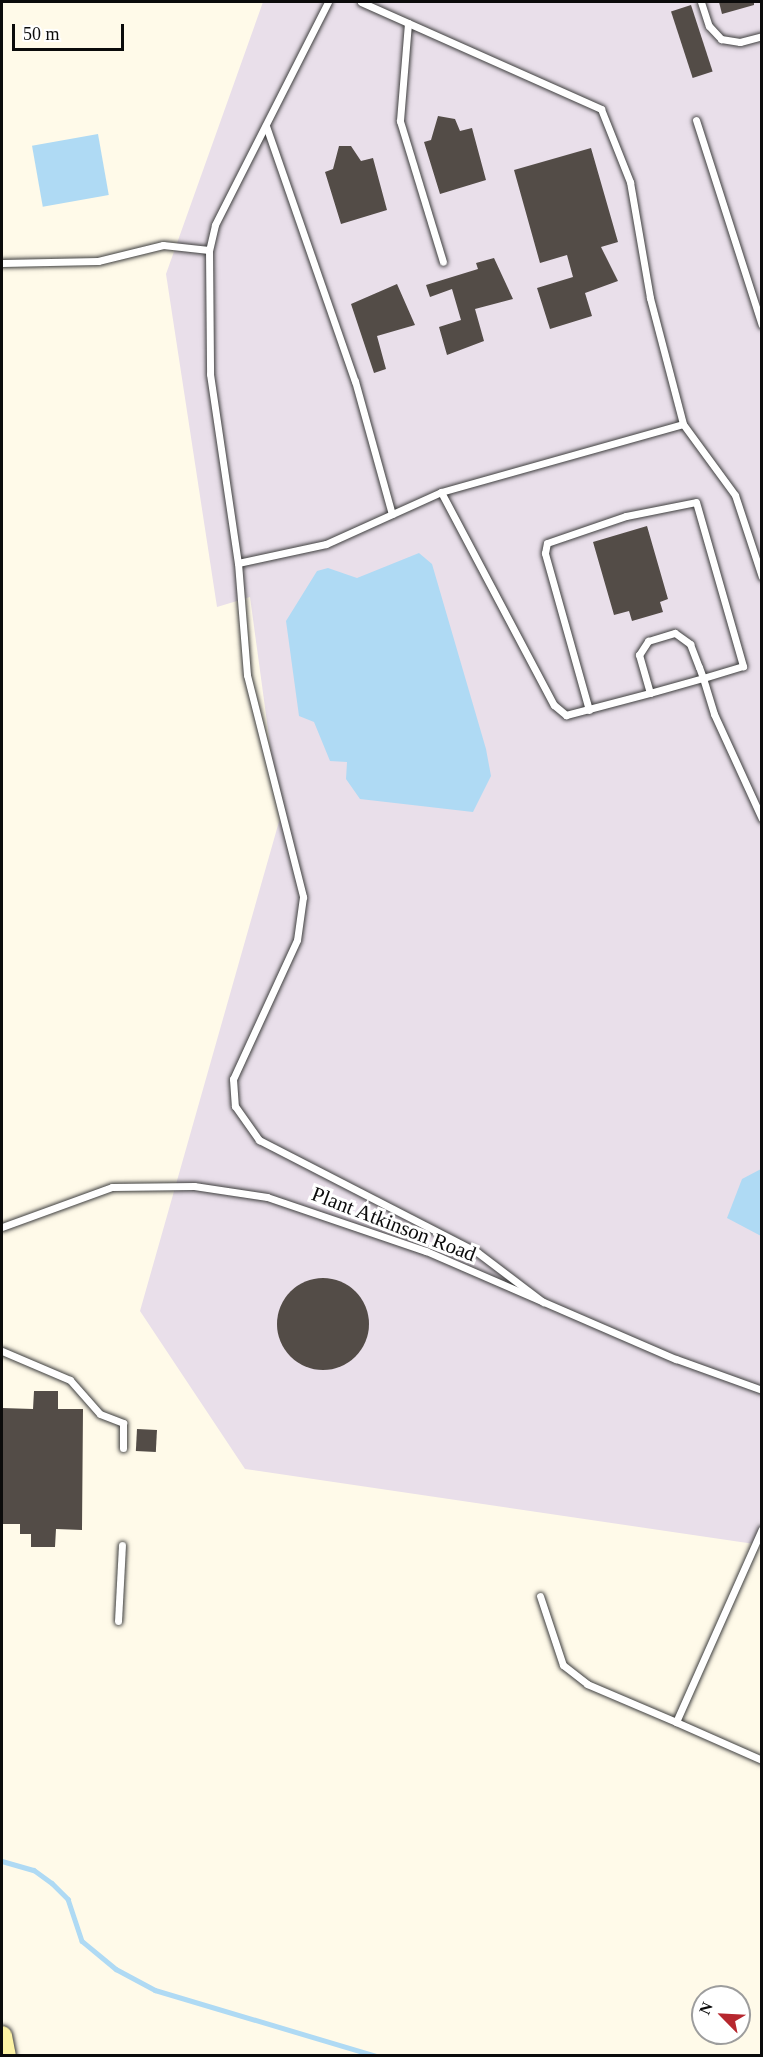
<!DOCTYPE html>
<html>
<head>
<meta charset="utf-8">
<style>
  body { margin:0 }
  #map { position:relative; width:763px; height:2057px; overflow:hidden; background:#fffae9; font-family:"Times New Roman",serif }
  div>[style] { position:absolute }
  .industrial>* { inset:0; background:#e9dfea }
  .water>* { inset:0; background:#afdaf4; transform-origin:0 0 }
  .stream>* { height:4.5px; margin:-2.25px; padding:0 2.25px; transform-origin:2.25px; border-radius:2.25px; background:#afdaf4 }
  .building>* { inset:0; background:#534c47; transform-origin:0 0 }
  .round { border-radius:50% }
  .roads { filter:drop-shadow(0 0 2px #3e3e3e) drop-shadow(0 0 2px #3e3e3e) }
  .lane>* { height:7px; margin:-3.5px; padding:0 3.5px; transform-origin:3.5px; border-radius:3.5px; background:#fff }
  .secondary>* { height:20px; margin:-10px; padding:0 10px; transform-origin:10px; border-radius:10px; background:#fdf3a5 }
  span { translate:-50% -50%; white-space:nowrap; text-align:center; line-height:1.15; -webkit-text-stroke:6px #fff; paint-order:stroke }
  .street-label { font-size:21px; color:#0b0b0b }
  .frame { position:absolute; inset:0; border:3px solid #0b0b0b; pointer-events:none }
  .north { position:absolute; left:691px; top:1985px; width:60px; height:60px; box-sizing:border-box; background:#fff; border:2px solid #9d9d9d; border-radius:50%; rotate:294deg; font-size:16px; font-weight:700; line-height:24px; text-align:center; color:#0b0b0b }
  .north::after { content:''; display:block; margin:auto; width:21px; height:27px; background:#b6272e; clip-path:polygon(50% 0,100% 100%,50% 72%,0 100%) }
  .scale { position:absolute; left:12px; top:24px; width:112px; height:27px; box-sizing:border-box; border:3px solid #0b0b0b; border-top:0; padding-left:8px; font-size:18px; line-height:21px; white-space:nowrap; color:#0b0b0b; -webkit-text-stroke:4px #fff; paint-order:stroke }
</style>
</head>
<body>
<div id="map">
  <div class="industrial">
    <i style="clip-path:polygon(263px 2px,761px 2px,761px 1545px,245px 1469px,140px 1311px,280px 818px,250px 597px,217px 607px,166px 274px)"></i>
  </div>
  <div class="water">
    <i style="left:98px;top:134px;width:62px;height:67px;rotate:80deg"></i>
    <i style="clip-path:polygon(419px 553px,432px 564px,486px 749px,491px 776px,473px 812px,360px 799px,346px 779px,347px 762px,330px 761px,314px 722px,299px 716px,286px 621px,317px 571px,328px 568px,357px 578px)"></i>
    <i style="clip-path:polygon(761px 1169px,761px 1236px,727px 1218px,742px 1179px)"></i>
  </div>
  <div class="stream">
    <i style="left:2px;top:1861px;width:33px;rotate:16deg"></i>
    <i style="left:34px;top:1870px;width:22px;rotate:36deg"></i>
    <i style="left:52px;top:1883px;width:23px;rotate:45deg"></i>
    <i style="left:68px;top:1899px;width:44px;rotate:71.6deg"></i>
    <i style="left:82px;top:1941px;width:44px;rotate:39.5deg"></i>
    <i style="left:116px;top:1969px;width:44px;rotate:28.3deg"></i>
    <i style="left:155px;top:1990px;width:231px;rotate:16.6deg"></i>
  </div>
  <div class="building">
    <i style="clip-path:polygon(719px 2px,754px 2px,754px 5px,722px 14px)"></i>
    <i style="left:691px;top:5px;width:70px;height:21px;rotate:72deg"></i>
    <i style="clip-path:polygon(438px 116px,455px 119px,460px 131px,472px 128px,486px 180px,440px 194px,424px 142px,431px 140px)"></i>
    <i style="clip-path:polygon(339px 146px,351px 146px,361px 161px,373px 158px,387px 210px,341px 224px,325px 172px,333px 169px)"></i>
    <i style="clip-path:polygon(591px 148px,618px 242px,601px 247px,618px 281px,585px 293px,592px 316px,550px 329px,537px 288px,573px 277px,567px 255px,540px 263px,514px 170px)"></i>
    <i style="clip-path:polygon(494px 258px,513px 299px,475px 309px,484px 341px,447px 355px,439px 327px,461px 320px,452px 289px,430px 297px,426px 285px,478px 269px,476px 263px)"></i>
    <i style="clip-path:polygon(397px 284px,415px 325px,377px 336px,386px 369px,374px 373px,351px 304px)"></i>
    <i style="clip-path:polygon(647px 526px,668px 599px,660px 602px,663px 612px,632px 621px,629px 611px,614px 615px,593px 542px)"></i>
    <i class="round" style="left:277px;top:1278px;width:92px;height:92px"></i>
    <i style="clip-path:polygon(34px 1391px,58px 1391px,58px 1409px,83px 1409px,82px 1530px,56px 1529px,55px 1547px,31px 1547px,31px 1534px,20px 1534px,20px 1524px,2px 1524px,2px 1408px,33px 1409px)"></i>
    <i style="left:137px;top:1429px;width:20px;height:22px;rotate:3deg"></i>
  </div>
  <div class="roads">
    <div class="lane">
      <i style="left:328px;top:2px;width:250px;rotate:116.9deg"></i>
      <i style="left:215px;top:225px;width:26px;rotate:103deg"></i>
      <i style="left:209px;top:250px;width:124px;rotate:89.5deg"></i>
      <i style="left:210px;top:374px;width:191px;rotate:81.6deg"></i>
      <i style="left:238px;top:563px;width:112px;rotate:85.4deg"></i>
      <i style="left:247px;top:675px;width:229px;rotate:75.8deg"></i>
      <i style="left:303px;top:897px;width:43px;rotate:97.9deg"></i>
      <i style="left:297px;top:940px;width:153px;rotate:114.7deg"></i>
      <i style="left:233px;top:1079px;width:27px;rotate:86deg"></i>
      <i style="left:235px;top:1106px;width:42px;rotate:54.8deg"></i>
      <i style="left:259px;top:1140px;width:245px;rotate:27.2deg"></i>
      <i style="left:477px;top:1252px;width:83px;rotate:37.1deg"></i>
      <i style="left:361px;top:2px;width:263px;rotate:24deg"></i>
      <i style="left:601px;top:109px;width:79px;rotate:68.3deg"></i>
      <i style="left:630px;top:182px;width:118px;rotate:80.2deg"></i>
      <i style="left:650px;top:298px;width:130px;rotate:75.3deg"></i>
      <i style="left:701px;top:2px;width:25px;rotate:72deg"></i>
      <i style="left:709px;top:26px;width:18px;rotate:47deg"></i>
      <i style="left:721px;top:39px;width:19px;rotate:9deg"></i>
      <i style="left:740px;top:42px;width:23px;rotate:-15deg"></i>
      <i style="left:408px;top:23px;width:98px;rotate:94.7deg"></i>
      <i style="left:400px;top:121px;width:147px;rotate:73deg"></i>
      <i style="left:696px;top:120px;width:215px;rotate:72.2deg"></i>
      <i style="left:266px;top:126px;width:270px;rotate:70.8deg"></i>
      <i style="left:355px;top:381px;width:138px;rotate:74.5deg"></i>
      <i style="left:2px;top:263px;width:96px;rotate:-1.2deg"></i>
      <i style="left:98px;top:261px;width:67px;rotate:-13.8deg"></i>
      <i style="left:163px;top:245px;width:46px;rotate:6.2deg"></i>
      <i style="left:441px;top:492px;width:241px;rotate:62.1deg"></i>
      <i style="left:554px;top:705px;width:16px;rotate:40deg"></i>
      <i style="left:566px;top:715px;width:87px;rotate:-14.7deg"></i>
      <i style="left:238px;top:563px;width:90px;rotate:-12.2deg"></i>
      <i style="left:326px;top:544px;width:126px;rotate:-24.3deg"></i>
      <i style="left:441px;top:492px;width:251px;rotate:-15.7deg"></i>
      <i style="left:683px;top:424px;width:88px;rotate:53.8deg"></i>
      <i style="left:735px;top:495px;width:86px;rotate:71.8deg"></i>
      <i style="left:589px;top:710px;width:163px;rotate:-105.7deg"></i>
      <i style="left:545px;top:553px;width:10px;rotate:-79deg"></i>
      <i style="left:547px;top:543px;width:83px;rotate:-18.9deg"></i>
      <i style="left:626px;top:516px;width:71px;rotate:-11.3deg"></i>
      <i style="left:696px;top:502px;width:171px;rotate:74deg"></i>
      <i style="left:743px;top:666px;width:42px;rotate:163.3deg"></i>
      <i style="left:703px;top:678px;width:55px;rotate:164.2deg"></i>
      <i style="left:650px;top:693px;width:40px;rotate:-106deg"></i>
      <i style="left:639px;top:655px;width:17px;rotate:-57deg"></i>
      <i style="left:648px;top:641px;width:28px;rotate:-17deg"></i>
      <i style="left:675px;top:633px;width:19px;rotate:36deg"></i>
      <i style="left:690px;top:644px;width:25px;rotate:69deg"></i>
      <i style="left:699px;top:667px;width:12px;rotate:70deg"></i>
      <i style="left:703px;top:678px;width:38px;rotate:73deg"></i>
      <i style="left:714px;top:714px;width:115px;rotate:65.4deg"></i>
      <i style="left:2px;top:1227px;width:117px;rotate:-20deg"></i>
      <i style="left:112px;top:1187px;width:82px;rotate:-0.7deg"></i>
      <i style="left:194px;top:1186px;width:74px;rotate:8.6deg"></i>
      <i style="left:267px;top:1197px;width:168px;rotate:18.8deg"></i>
      <i style="left:426px;top:1251px;width:272px;rotate:23.4deg"></i>
      <i style="left:676px;top:1359px;width:91px;rotate:19.8deg"></i>
      <i style="left:2px;top:1351px;width:74px;rotate:23.1deg"></i>
      <i style="left:70px;top:1380px;width:45px;rotate:48.6deg"></i>
      <i style="left:100px;top:1414px;width:25px;rotate:21deg"></i>
      <i style="left:123px;top:1423px;width:25px;rotate:90deg"></i>
      <i style="left:540px;top:1596px;width:73px;rotate:71.6deg"></i>
      <i style="left:563px;top:1665px;width:31px;rotate:38deg"></i>
      <i style="left:587px;top:1684px;width:97px;rotate:23.1deg"></i>
      <i style="left:676px;top:1722px;width:211px;rotate:-66deg"></i>
      <i style="left:118px;top:1621px;width:76px;rotate:-87deg"></i>
      <i style="left:676px;top:1722px;width:94px;rotate:23.8deg"></i>
    </div>
    <div class="secondary">
      <i style="left:2px;top:2036px;width:20px;rotate:79deg"></i>
    </div>
  </div>
  <div class="street-label">
    <span style="left:394px;top:1224px;rotate:21deg">Plant Atkinson Road</span>
  </div>
  <div class="frame"></div>
  <div class="north">N</div>
  <div class="scale">50 m</div>
</div>
</body>
</html>
